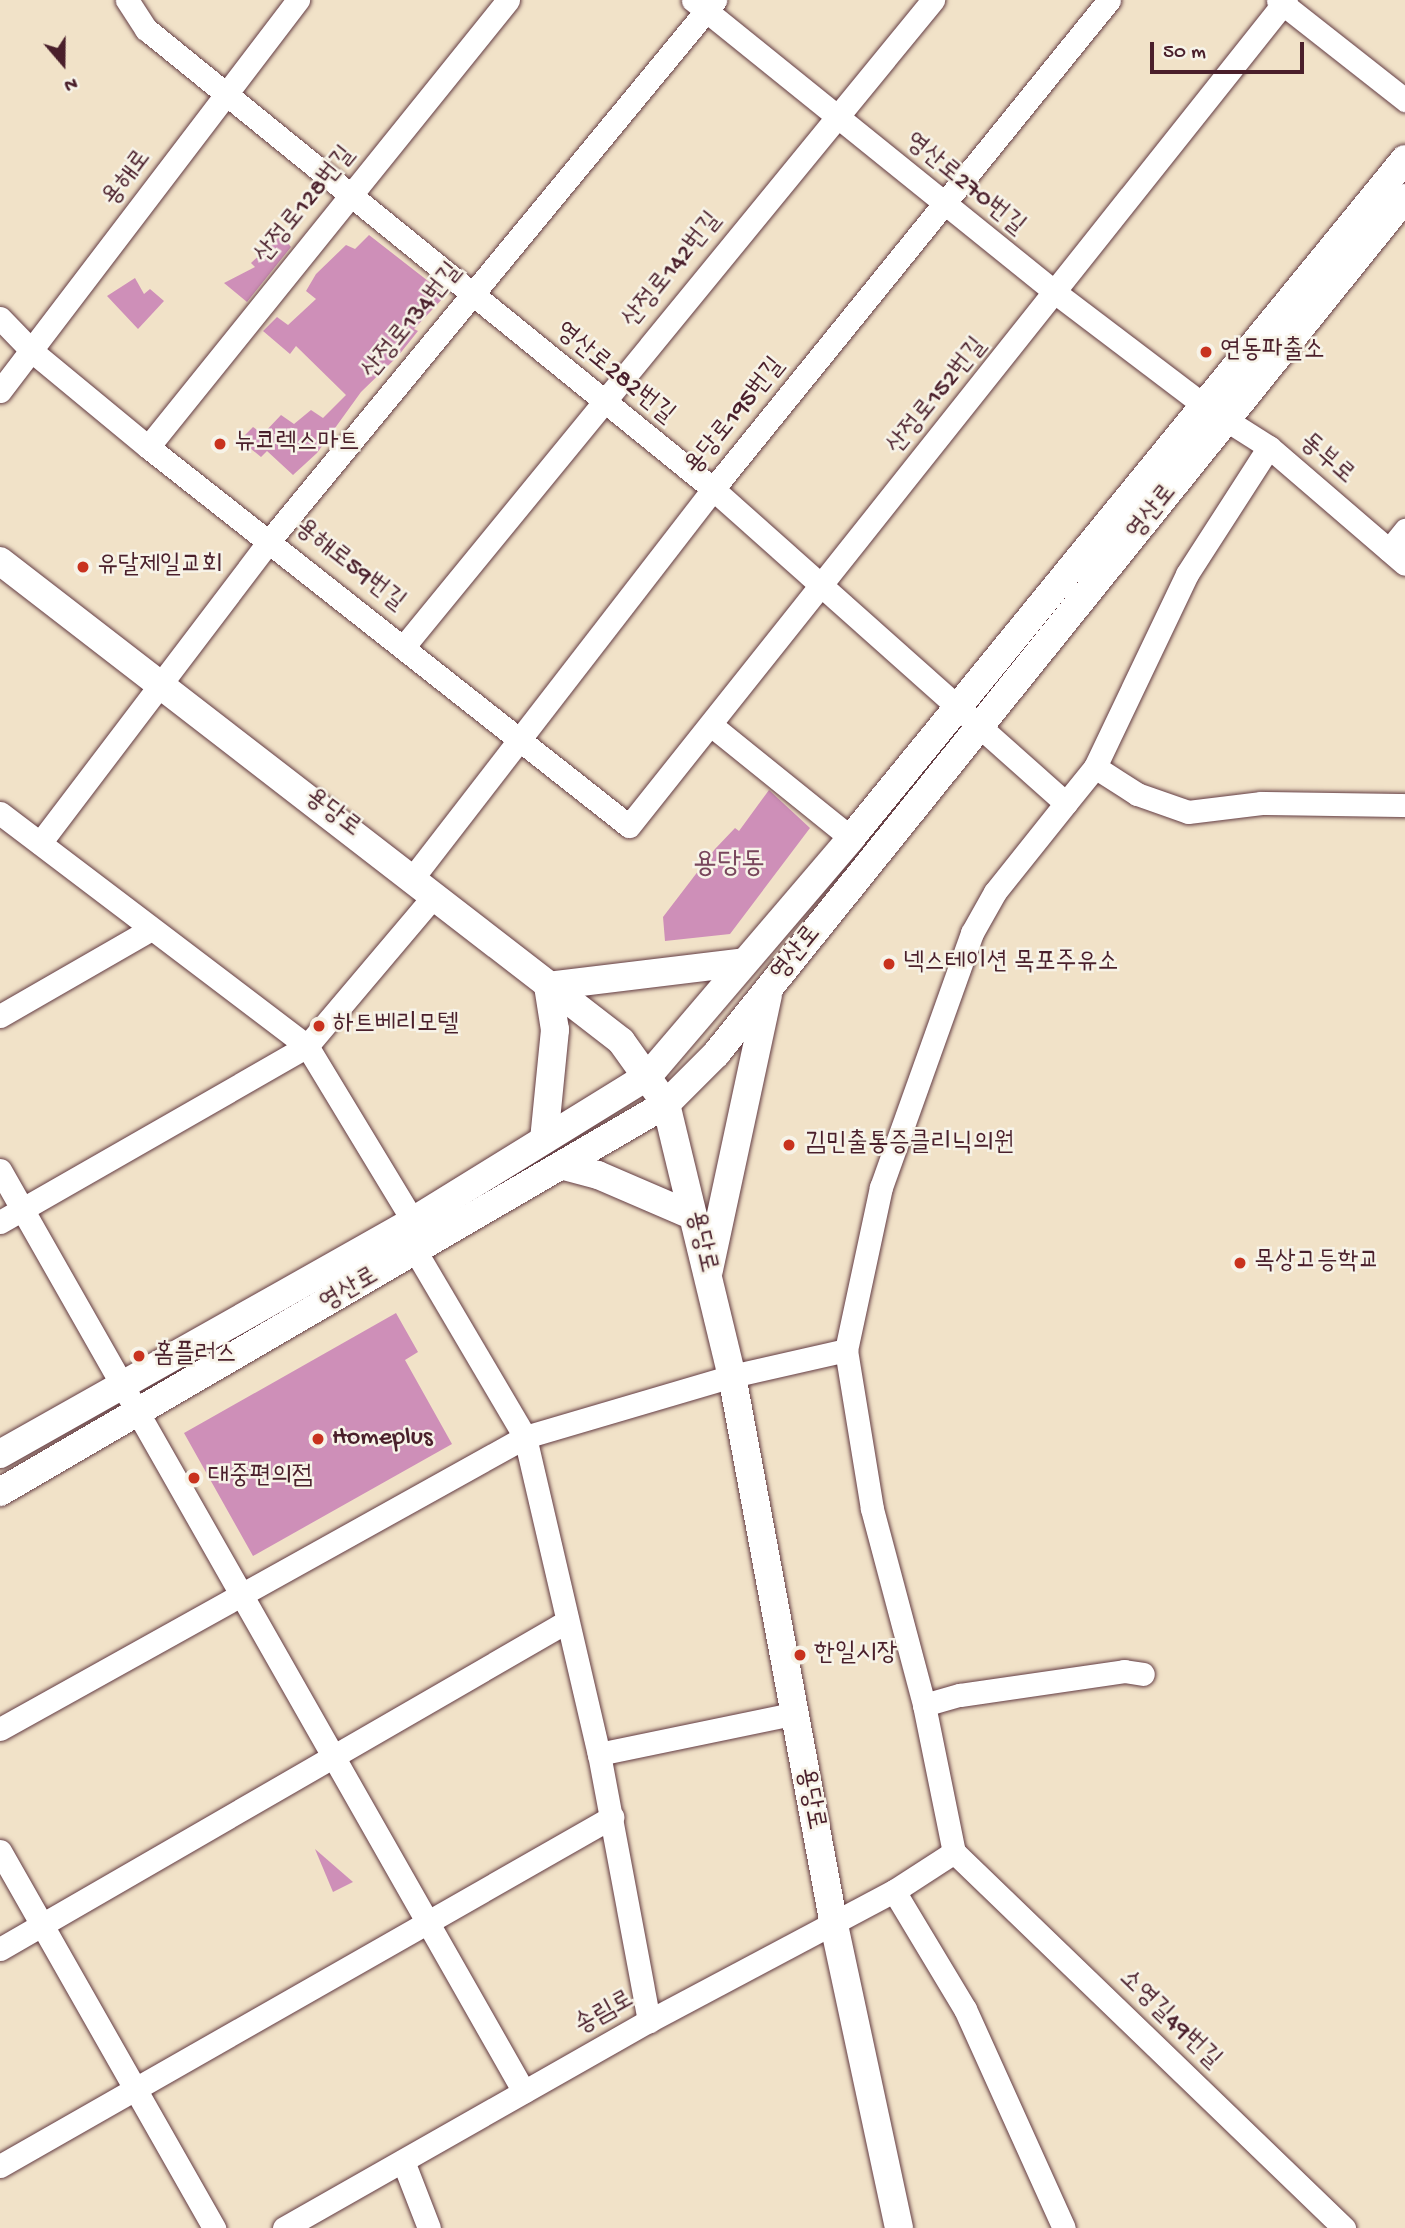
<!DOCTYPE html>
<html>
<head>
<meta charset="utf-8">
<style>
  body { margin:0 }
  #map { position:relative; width:1405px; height:2228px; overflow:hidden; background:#f1e2c8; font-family:"Gochi Hand","Poor Story",sans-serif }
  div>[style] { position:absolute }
  .building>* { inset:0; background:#ce8fb8 }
  .roads { filter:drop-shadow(0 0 2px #633c43) drop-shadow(0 0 2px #633c43) }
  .minor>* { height:23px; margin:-11.5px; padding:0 11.5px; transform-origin:11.5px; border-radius:11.5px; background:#fff }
  .tertiary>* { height:28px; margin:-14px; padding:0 14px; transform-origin:14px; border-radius:14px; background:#fff }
  .dots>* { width:19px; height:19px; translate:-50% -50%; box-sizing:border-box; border:4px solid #f7f3e8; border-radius:50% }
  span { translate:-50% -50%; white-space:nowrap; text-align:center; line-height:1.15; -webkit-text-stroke:5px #f7f3e8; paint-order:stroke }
  .street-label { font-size:26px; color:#4a1f2b }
  .poi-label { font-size:26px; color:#4a1f2b }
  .left { translate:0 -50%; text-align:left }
  .quarter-label { font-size:30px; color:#78465c }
  .north { position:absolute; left:28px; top:28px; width:70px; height:70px; -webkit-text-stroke:5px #f7f3e8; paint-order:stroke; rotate:160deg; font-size:19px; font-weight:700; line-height:28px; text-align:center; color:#4a1f2b }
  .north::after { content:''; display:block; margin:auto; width:24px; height:32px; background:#4a1f2b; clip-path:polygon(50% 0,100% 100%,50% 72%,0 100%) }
  .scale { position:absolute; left:1150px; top:42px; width:154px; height:32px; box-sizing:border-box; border:4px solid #4a1f2b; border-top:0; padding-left:9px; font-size:21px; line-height:24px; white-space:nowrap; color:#4a1f2b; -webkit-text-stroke:5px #f7f3e8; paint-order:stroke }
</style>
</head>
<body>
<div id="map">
  <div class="building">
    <i style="clip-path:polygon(281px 235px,291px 247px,247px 302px,224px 283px,255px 267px,251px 263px)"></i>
    <i style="clip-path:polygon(369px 235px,446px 295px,414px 329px,418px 331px,398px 356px,361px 392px,317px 453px,293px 475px,267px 451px,261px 457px,240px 440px,253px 427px,263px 434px,281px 415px,294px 424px,311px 410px,323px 418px,346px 395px,296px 346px,290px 354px,263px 331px,277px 317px,288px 325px,316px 299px,306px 291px,316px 274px,346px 245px,355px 249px)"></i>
    <i style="clip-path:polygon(135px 278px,144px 294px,150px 289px,164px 301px,138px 329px,107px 296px)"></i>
    <i style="clip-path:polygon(769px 790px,810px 828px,730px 934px,665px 941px,663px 917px,715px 849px,735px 828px,739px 831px)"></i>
    <i style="clip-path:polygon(396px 1313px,418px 1352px,405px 1360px,452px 1444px,253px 1556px,184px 1433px)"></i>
    <i style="clip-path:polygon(315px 1849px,353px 1882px,333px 1892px)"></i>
  </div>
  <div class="roads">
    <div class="minor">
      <i style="left:127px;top:0;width:35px;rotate:57deg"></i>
      <i style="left:146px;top:29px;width:730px;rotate:39.05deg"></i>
      <i style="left:713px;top:489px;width:472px;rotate:41.7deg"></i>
      <i style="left:1066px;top:803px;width:114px;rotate:128.6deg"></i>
      <i style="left:995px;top:892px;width:47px;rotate:119.3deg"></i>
      <i style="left:972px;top:933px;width:270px;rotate:109.7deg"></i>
      <i style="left:881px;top:1187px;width:167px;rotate:102.1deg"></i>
      <i style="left:846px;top:1350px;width:161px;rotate:80.7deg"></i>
      <i style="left:872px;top:1509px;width:203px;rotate:75.1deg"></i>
      <i style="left:924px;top:1705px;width:150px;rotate:78.5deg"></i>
      <i style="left:693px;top:0;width:466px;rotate:38.9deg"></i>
      <i style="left:1056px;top:293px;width:188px;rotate:37.2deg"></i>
      <i style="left:1206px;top:407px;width:75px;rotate:32.4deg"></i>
      <i style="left:1269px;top:447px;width:179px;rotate:40.7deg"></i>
      <i style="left:1278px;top:0;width:162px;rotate:38.2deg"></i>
      <i style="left:0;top:318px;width:47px;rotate:45.9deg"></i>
      <i style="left:33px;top:352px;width:149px;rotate:39.6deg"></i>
      <i style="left:148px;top:447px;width:612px;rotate:38.24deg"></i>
      <i style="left:629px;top:826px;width:1055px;rotate:-51.5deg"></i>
      <i style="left:0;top:391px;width:492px;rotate:-52.7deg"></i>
      <i style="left:148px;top:447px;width:574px;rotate:-51.15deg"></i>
      <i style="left:1389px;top:550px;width:26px;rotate:-51deg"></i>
      <i style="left:405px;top:645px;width:834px;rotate:-50.7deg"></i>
      <i style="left:711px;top:725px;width:180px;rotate:38.9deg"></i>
      <i style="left:1095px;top:767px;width:50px;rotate:32.7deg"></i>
      <i style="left:1137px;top:794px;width:54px;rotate:19.4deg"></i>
      <i style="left:1188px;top:812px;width:74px;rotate:-7deg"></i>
      <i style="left:1261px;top:803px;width:144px;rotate:0.8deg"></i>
      <i style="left:1066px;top:803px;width:46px;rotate:-51.1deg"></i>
      <i style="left:1095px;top:767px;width:214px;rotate:-64.5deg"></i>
      <i style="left:1187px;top:574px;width:151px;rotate:-57.2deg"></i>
      <i style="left:0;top:813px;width:385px;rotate:37.2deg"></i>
      <i style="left:307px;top:1046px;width:205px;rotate:58.8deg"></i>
      <i style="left:413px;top:1221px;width:31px;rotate:84deg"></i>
      <i style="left:416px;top:1252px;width:215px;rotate:59.5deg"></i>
      <i style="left:525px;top:1437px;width:326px;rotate:76.9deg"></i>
      <i style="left:599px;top:1754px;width:272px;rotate:79.4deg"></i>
      <i style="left:40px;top:843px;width:380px;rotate:-52.8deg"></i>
      <i style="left:270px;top:540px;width:700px;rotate:-50.51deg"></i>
      <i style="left:414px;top:876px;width:489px;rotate:-52.3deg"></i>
      <i style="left:713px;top:489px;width:629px;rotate:-51deg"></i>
      <i style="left:0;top:1016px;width:174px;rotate:-29.9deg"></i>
      <i style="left:0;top:1170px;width:1060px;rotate:60.39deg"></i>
      <i style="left:0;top:1222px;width:354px;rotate:-29.8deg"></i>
      <i style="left:307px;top:1046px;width:194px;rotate:-49.8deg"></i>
      <i style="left:924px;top:1705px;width:37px;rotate:-16deg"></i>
      <i style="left:960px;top:1695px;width:166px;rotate:-8.3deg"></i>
      <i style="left:1124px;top:1671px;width:19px;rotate:9deg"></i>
      <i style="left:0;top:1729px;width:601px;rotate:-29.08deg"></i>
      <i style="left:525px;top:1437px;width:216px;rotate:-16.4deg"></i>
      <i style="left:732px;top:1376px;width:117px;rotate:-12.8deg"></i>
      <i style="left:599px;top:1754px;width:198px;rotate:-11.7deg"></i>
      <i style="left:0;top:1851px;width:434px;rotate:60.4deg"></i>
      <i style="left:954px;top:1852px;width:542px;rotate:43.95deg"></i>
      <i style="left:894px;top:1891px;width:138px;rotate:59deg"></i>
      <i style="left:965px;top:2009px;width:240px;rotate:65.7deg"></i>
      <i style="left:0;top:1949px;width:654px;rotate:-30.02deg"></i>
      <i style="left:403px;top:2161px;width:72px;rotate:68.8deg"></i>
      <i style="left:0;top:2166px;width:705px;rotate:-29.69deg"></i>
      <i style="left:284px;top:2228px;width:420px;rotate:-29.6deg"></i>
      <i style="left:649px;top:2021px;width:277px;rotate:-28deg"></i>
      <i style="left:894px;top:1891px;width:72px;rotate:-33deg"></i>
    </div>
    <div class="tertiary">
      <i style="left:0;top:561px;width:785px;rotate:37.7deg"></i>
      <i style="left:621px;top:1041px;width:77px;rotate:54.5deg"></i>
      <i style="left:666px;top:1104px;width:280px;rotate:76.4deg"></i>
      <i style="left:732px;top:1376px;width:553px;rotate:79.48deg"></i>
      <i style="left:833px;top:1920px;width:315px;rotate:77.9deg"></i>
      <i style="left:544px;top:1140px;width:111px;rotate:-84.3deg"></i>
      <i style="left:555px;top:1030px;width:45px;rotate:-99deg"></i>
      <i style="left:548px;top:986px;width:198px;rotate:-6.9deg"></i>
      <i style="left:564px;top:1166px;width:35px;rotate:15deg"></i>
      <i style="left:598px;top:1175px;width:103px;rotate:23.3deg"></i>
      <i style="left:709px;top:1270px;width:281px;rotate:-77.9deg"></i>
      <i style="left:0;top:1454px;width:474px;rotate:-29.4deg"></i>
      <i style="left:413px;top:1221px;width:276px;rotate:-31.7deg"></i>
      <i style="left:648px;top:1076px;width:313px;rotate:-49.5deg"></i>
      <i style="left:851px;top:838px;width:876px;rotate:-50.79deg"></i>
      <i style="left:0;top:1492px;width:771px;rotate:-30.22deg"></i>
      <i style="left:666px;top:1104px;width:71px;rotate:-45deg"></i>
      <i style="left:716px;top:1054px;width:1099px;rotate:-51.17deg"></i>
    </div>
  </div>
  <div class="dots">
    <i style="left:1206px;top:352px;background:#c8321e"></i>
    <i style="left:220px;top:444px;background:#c8321e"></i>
    <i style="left:83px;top:567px;background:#c8321e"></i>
    <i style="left:889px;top:964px;background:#c8321e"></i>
    <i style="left:319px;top:1026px;background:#c8321e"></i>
    <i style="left:789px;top:1145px;background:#c8321e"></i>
    <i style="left:1240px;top:1263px;background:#c8321e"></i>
    <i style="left:139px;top:1356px;background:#c8321e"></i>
    <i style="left:318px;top:1439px;background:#c8321e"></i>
    <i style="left:194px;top:1478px;background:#c8321e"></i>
    <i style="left:800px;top:1655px;background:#c8321e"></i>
  </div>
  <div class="street-label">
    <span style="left:128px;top:179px;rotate:-53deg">용해로</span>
    <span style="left:964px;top:185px;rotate:39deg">영산로270번길</span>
    <span style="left:306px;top:206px;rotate:-51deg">산정로128번길</span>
    <span style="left:673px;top:271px;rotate:-51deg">산정로142번길</span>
    <span style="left:413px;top:322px;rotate:-51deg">산정로134번길</span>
    <span style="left:614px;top:374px;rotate:39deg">영산로282번길</span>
    <span style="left:938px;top:397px;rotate:-51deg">산정로152번길</span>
    <span style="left:736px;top:417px;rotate:-51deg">용당로195번길</span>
    <span style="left:1326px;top:460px;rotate:41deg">동부로</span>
    <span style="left:1153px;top:513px;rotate:-51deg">영산로</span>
    <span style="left:349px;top:566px;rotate:38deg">용해로59번길</span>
    <span style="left:332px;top:814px;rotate:37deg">용당로</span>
    <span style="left:797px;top:954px;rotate:-51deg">영산로</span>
    <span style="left:700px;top:1242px;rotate:77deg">용당로</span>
    <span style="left:350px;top:1291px;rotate:-30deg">영산로</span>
    <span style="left:809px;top:1799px;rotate:79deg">용당로</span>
    <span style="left:605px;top:2014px;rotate:-29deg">송림로</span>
    <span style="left:1169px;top:2020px;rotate:44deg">소영길49번길</span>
  </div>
  <div class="poi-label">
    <span class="left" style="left:1220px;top:352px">연동파출소</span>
    <span class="left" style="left:234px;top:444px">뉴코렉스마트</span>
    <span class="left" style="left:97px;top:567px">유달제일교회</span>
    <span class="left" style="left:903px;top:964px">넥스테이션 목포주유소</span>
    <span class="left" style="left:333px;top:1026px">하트베리모텔</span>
    <span class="left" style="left:805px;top:1145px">김민출통증클리닉의원</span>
    <span class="left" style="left:1254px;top:1263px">목상고등학교</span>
    <span class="left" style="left:153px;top:1356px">홈플러스</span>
    <span class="left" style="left:332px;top:1439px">Homeplus</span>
    <span class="left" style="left:208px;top:1478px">대중편의점</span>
    <span class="left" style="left:814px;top:1655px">한일시장</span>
  </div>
  <div class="quarter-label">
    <span style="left:729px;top:866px">용당동</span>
  </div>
  <div class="north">N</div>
  <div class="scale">50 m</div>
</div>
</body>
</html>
